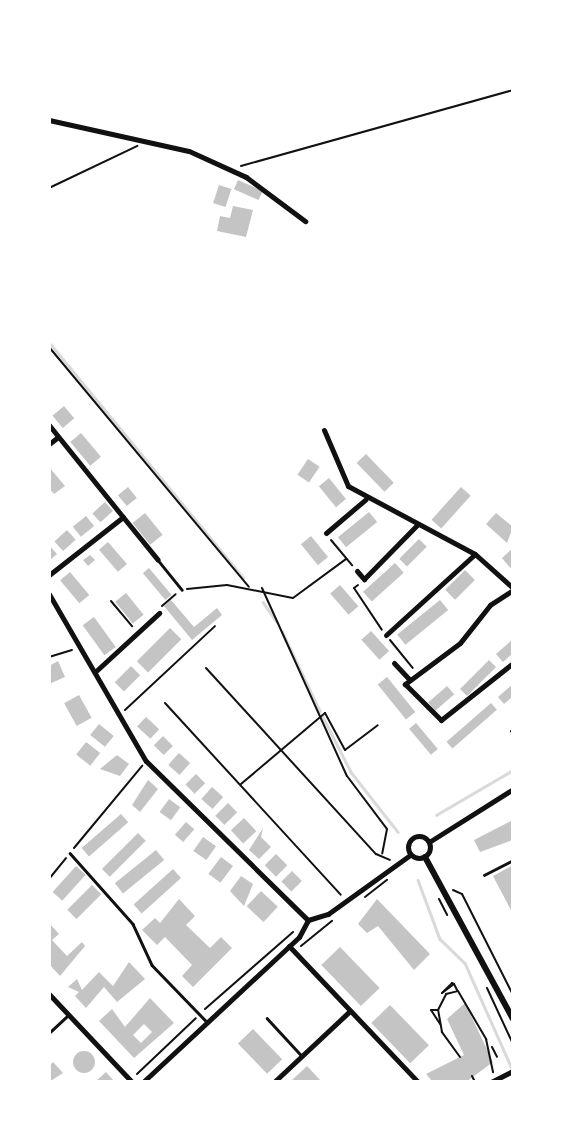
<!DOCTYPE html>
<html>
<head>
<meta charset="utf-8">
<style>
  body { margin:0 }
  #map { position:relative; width:562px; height:1131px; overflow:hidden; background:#fff; font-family:"Varela Round",sans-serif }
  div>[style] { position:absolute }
  .stream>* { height:2.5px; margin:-1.25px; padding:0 1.25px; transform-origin:1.25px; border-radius:1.25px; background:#d9d9d9 }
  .building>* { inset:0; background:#c4c4c4; transform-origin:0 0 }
  .round { border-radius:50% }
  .path>* { height:2px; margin:-1px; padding:0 1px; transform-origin:1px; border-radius:1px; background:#111 }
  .service>* { height:2.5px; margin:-1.25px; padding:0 1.25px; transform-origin:1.25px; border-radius:1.25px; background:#111 }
  .minor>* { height:5px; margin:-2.5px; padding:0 2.5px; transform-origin:2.5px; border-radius:2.5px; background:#111 }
  .minor>.ring { margin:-2.5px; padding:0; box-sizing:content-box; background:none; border:5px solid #111; border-radius:50% }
  .tertiary>* { height:6px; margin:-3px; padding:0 3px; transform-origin:3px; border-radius:3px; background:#111 }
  span { translate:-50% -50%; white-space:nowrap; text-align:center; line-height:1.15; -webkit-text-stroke:5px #fff; paint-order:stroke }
  .frame { position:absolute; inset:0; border:51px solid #fff; pointer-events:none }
</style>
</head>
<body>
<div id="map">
  <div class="stream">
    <i style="left:49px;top:342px;width:305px;rotate:50.5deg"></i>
    <i style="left:263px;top:602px;width:24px;rotate:55deg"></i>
    <i style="left:282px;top:631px;width:89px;rotate:64.6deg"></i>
    <i style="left:323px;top:717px;width:62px;rotate:63deg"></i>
    <i style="left:351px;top:772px;width:76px;rotate:51.9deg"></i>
    <i style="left:436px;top:815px;width:89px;rotate:-30.3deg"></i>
    <i style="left:418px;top:880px;width:63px;rotate:69.6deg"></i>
    <i style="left:440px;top:939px;width:35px;rotate:44deg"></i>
    <i style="left:465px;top:963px;width:118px;rotate:66deg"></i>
  </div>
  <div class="building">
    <i style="left:238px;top:180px;width:27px;height:10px;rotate:24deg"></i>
    <i style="left:219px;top:185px;width:13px;height:19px;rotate:18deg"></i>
    <i style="clip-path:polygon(233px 206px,253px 210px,246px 237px,217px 231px,220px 216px,230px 218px)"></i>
    <i style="left:64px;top:406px;width:16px;height:15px;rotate:50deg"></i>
    <i style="left:81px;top:433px;width:31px;height:14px;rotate:50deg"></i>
    <i style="left:366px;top:454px;width:40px;height:13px;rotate:46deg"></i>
    <i style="left:308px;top:459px;width:14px;height:19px;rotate:34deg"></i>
    <i style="clip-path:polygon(49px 467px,65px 486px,54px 494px,49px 488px)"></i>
    <i style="left:329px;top:478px;width:27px;height:13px;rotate:51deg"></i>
    <i style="left:128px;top:487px;width:14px;height:13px;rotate:51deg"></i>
    <i style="left:461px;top:487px;width:13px;height:44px;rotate:42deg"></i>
    <i style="left:105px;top:502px;width:12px;height:17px;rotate:48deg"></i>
    <i style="left:369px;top:512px;width:13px;height:40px;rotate:51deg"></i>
    <i style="left:145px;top:513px;width:28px;height:16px;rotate:51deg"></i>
    <i style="clip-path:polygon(496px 513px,513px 527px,507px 543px,486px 524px)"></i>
    <i style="left:86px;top:516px;width:13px;height:17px;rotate:51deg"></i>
    <i style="left:67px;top:530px;width:13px;height:17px;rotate:48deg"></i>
    <i style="left:311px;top:536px;width:27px;height:13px;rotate:51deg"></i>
    <i style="left:419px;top:539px;width:11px;height:28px;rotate:45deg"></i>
    <i style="left:108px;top:542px;width:29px;height:12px;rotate:49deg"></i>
    <i style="clip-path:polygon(49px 545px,57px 554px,49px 561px)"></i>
    <i style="clip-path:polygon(513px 548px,513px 571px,502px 558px)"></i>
    <i style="clip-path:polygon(90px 555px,95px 560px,88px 566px,83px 560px)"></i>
    <i style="left:395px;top:563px;width:13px;height:43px;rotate:48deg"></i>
    <i style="left:149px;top:568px;width:35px;height:8px;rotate:50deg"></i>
    <i style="left:465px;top:570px;width:14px;height:28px;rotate:45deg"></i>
    <i style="left:70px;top:572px;width:30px;height:13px;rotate:50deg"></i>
    <i style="left:340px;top:585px;width:28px;height:13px;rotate:49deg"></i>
    <i style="left:126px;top:593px;width:28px;height:14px;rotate:51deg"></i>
    <i style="clip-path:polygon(171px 600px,194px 627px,217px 608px,222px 615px,192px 640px,164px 606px)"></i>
    <i style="left:440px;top:600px;width:13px;height:55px;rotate:51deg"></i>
    <i style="left:94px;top:617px;width:37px;height:14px;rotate:54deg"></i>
    <i style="left:170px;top:628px;width:16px;height:47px;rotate:45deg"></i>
    <i style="left:371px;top:631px;width:27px;height:13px;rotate:48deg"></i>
    <i style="clip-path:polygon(513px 639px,513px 653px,503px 662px,496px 654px)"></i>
    <i style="left:489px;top:660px;width:10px;height:41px;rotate:45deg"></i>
    <i style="clip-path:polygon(58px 661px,65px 677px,49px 684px,49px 666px)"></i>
    <i style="left:131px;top:666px;width:13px;height:23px;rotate:45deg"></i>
    <i style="left:387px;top:677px;width:45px;height:12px;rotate:51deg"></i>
    <i style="clip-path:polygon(513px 684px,513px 696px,504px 704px,498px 697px)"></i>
    <i style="left:447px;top:686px;width:11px;height:25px;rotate:49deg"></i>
    <i style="left:79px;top:695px;width:26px;height:17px;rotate:61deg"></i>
    <i style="left:491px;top:703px;width:9px;height:59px;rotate:49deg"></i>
    <i style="left:146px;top:717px;width:18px;height:13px;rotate:43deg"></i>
    <i style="left:416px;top:723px;width:34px;height:9px;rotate:50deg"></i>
    <i style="left:99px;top:724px;width:19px;height:14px;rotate:39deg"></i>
    <i style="left:163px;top:736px;width:14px;height:13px;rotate:45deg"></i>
    <i style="left:86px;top:742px;width:18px;height:16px;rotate:38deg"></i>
    <i style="left:179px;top:753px;width:15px;height:16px;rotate:42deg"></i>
    <i style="clip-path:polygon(117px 755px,129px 764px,120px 776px,100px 769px)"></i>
    <i style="left:196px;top:774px;width:13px;height:15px;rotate:45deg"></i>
    <i style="clip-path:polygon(148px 780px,158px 789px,140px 812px,132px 805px)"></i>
    <i style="left:212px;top:787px;width:15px;height:16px;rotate:42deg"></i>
    <i style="left:169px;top:799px;width:14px;height:16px;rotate:36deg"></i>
    <i style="left:228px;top:803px;width:13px;height:18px;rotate:45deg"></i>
    <i style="left:121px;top:814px;width:11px;height:52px;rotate:49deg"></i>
    <i style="left:244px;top:818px;width:18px;height:18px;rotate:47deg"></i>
    <i style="clip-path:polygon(513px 820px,513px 840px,480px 852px,474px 840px)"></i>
    <i style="left:186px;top:822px;width:11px;height:17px;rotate:41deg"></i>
    <i style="clip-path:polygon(263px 828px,261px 837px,271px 847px,259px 859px,249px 850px)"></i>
    <i style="left:138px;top:833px;width:11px;height:51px;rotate:45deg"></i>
    <i style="left:203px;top:837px;width:16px;height:17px;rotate:35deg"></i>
    <i style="left:156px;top:850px;width:13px;height:53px;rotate:51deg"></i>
    <i style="left:276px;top:854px;width:16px;height:16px;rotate:45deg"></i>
    <i style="left:221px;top:857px;width:15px;height:21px;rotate:37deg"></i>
    <i style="clip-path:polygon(513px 865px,513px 914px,493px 876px)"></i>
    <i style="left:76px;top:866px;width:13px;height:35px;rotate:42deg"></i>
    <i style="left:173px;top:869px;width:12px;height:53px;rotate:48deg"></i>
    <i style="left:292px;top:871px;width:14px;height:15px;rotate:45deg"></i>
    <i style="clip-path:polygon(241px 876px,253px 884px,244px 906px,230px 891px)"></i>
    <i style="left:92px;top:885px;width:13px;height:35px;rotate:45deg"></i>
    <i style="left:261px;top:891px;width:23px;height:21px;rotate:43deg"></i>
    <i style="clip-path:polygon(179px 899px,195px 916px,186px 925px,210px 948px,221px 937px,232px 948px,193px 987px,182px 976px,192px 965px,165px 937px,157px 945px,142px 930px,155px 918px,160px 923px)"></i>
    <i style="clip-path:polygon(377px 899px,430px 954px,414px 970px,378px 926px,367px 933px,358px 924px)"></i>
    <i style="clip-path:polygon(49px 923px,59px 934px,52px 940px,67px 956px,82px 942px,85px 946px,60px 976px,49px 964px)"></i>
    <i style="left:340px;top:947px;width:57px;height:26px;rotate:46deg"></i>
    <i style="clip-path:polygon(129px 962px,145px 979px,117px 1002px,104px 987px,86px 1008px,75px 996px,79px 992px,68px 987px,77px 979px,82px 990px,99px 972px,113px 986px)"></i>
    <i style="clip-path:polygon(evenodd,150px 998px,174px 1023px,134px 1058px,99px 1021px,112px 1009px,125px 1027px,150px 998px,144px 1024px,152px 1032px,141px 1043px,133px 1035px,144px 1024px)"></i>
    <i style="clip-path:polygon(465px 1003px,493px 1062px,466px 1082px,433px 1082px,426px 1074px,464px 1055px,447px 1019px)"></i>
    <i style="left:390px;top:1005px;width:56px;height:26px;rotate:46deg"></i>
    <i style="left:253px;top:1029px;width:42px;height:21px;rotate:46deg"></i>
    <i class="round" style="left:73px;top:1051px;width:22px;height:22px"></i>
    <i style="clip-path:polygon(53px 1062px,63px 1073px,49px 1082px,49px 1066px)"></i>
    <i style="clip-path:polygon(307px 1066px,322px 1082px,290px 1082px)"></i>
    <i style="clip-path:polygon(106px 1072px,115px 1082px,95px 1082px)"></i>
  </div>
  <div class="path">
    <i style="left:241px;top:166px;width:282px;rotate:-15.6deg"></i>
    <i style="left:49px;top:188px;width:98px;rotate:-25.5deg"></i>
    <i style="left:49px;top:347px;width:312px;rotate:50.2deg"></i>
    <i style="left:331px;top:540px;width:33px;rotate:50deg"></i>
    <i style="left:358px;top:585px;width:5px;rotate:143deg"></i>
    <i style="left:354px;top:588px;width:50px;rotate:56.3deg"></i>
    <i style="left:262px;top:588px;width:206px;rotate:65.7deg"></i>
    <i style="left:347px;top:776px;width:66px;rotate:53deg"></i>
    <i style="left:387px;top:829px;width:25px;rotate:101deg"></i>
    <i style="left:187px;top:589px;width:40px;rotate:-5.7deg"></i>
    <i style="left:227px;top:585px;width:67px;rotate:11.1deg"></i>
    <i style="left:293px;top:598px;width:66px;rotate:-36.3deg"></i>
    <i style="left:111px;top:601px;width:33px;rotate:50deg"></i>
    <i style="left:162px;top:606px;width:18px;rotate:-41deg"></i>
    <i style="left:390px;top:640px;width:36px;rotate:51deg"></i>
    <i style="left:49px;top:657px;width:24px;rotate:-17deg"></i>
    <i style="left:206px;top:668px;width:252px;rotate:47.6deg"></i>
    <i style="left:376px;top:854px;width:15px;rotate:23deg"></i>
    <i style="left:165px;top:703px;width:260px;rotate:47.5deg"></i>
    <i style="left:125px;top:710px;width:123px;rotate:-43deg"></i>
    <i style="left:241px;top:784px;width:110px;rotate:-40.2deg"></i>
    <i style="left:325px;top:713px;width:42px;rotate:61.6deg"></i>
    <i style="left:345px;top:750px;width:41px;rotate:-37.1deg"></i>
    <i style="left:74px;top:848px;width:107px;rotate:-50.3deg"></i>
    <i style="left:49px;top:879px;width:27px;rotate:-51deg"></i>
    <i style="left:453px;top:890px;width:10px;rotate:24deg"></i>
    <i style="left:462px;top:894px;width:113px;rotate:63.2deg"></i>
    <i style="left:365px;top:897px;width:28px;rotate:-38deg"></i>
    <i style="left:439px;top:899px;width:18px;rotate:63deg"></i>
    <i style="left:301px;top:946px;width:40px;rotate:-39deg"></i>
    <i style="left:454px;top:984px;width:15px;rotate:143deg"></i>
    <i style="left:442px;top:993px;width:14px;rotate:-45deg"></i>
    <i style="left:452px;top:983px;width:2px;rotate:27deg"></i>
    <i style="left:454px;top:984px;width:7px;rotate:63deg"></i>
    <i style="left:487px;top:988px;width:62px;rotate:65.1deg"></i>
    <i style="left:205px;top:1009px;width:117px;rotate:-41.2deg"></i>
    <i style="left:438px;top:1010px;width:7px;rotate:180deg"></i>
    <i style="left:431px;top:1010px;width:17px;rotate:57deg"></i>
    <i style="left:492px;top:1047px;width:11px;rotate:63deg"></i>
    <i style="left:460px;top:1057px;width:31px;rotate:-126deg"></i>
    <i style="left:442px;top:1032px;width:22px;rotate:-100deg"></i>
    <i style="left:438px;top:1010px;width:18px;rotate:-63deg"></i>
    <i style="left:446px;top:994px;width:12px;rotate:-14deg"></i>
    <i style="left:458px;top:991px;width:56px;rotate:59.7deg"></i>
    <i style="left:486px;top:1039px;width:34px;rotate:78deg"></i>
    <i style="left:137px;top:1074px;width:81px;rotate:-43.5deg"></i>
    <i style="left:472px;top:1076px;width:7px;rotate:63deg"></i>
  </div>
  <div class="service">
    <i style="left:158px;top:560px;width:38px;rotate:51deg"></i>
    <i style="left:511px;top:731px;width:3px;rotate:-45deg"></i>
    <i style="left:70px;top:853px;width:95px;rotate:48.4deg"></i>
    <i style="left:133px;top:924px;width:45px;rotate:65.1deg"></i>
    <i style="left:152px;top:965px;width:78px;rotate:46deg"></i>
    <i style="left:484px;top:875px;width:33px;rotate:-27deg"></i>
    <i style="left:267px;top:1018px;width:52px;rotate:47.4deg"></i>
    <i style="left:49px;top:1033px;width:26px;rotate:-43deg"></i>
  </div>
  <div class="minor">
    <i style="left:49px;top:120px;width:143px;rotate:12.5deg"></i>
    <i style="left:189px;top:151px;width:63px;rotate:24.5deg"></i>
    <i style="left:246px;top:177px;width:74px;rotate:36.7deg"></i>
    <i style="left:49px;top:425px;width:118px;rotate:51.2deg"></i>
    <i style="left:324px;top:430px;width:61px;rotate:66.8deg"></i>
    <i style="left:348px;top:486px;width:144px;rotate:28.2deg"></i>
    <i style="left:475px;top:554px;width:51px;rotate:41.8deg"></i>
    <i style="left:49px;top:444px;width:11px;rotate:-38deg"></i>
    <i style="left:326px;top:533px;width:52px;rotate:-40.4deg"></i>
    <i style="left:357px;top:571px;width:11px;rotate:49deg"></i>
    <i style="left:364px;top:579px;width:77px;rotate:-45.5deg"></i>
    <i style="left:49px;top:575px;width:94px;rotate:-38.1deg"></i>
    <i style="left:123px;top:517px;width:55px;rotate:50.9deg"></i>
    <i style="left:513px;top:590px;width:27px;rotate:147deg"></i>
    <i style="left:490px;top:605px;width:48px;rotate:128.3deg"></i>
    <i style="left:460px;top:643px;width:69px;rotate:143.3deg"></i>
    <i style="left:405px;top:684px;width:51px;rotate:45deg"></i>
    <i style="left:441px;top:720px;width:92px;rotate:-38.4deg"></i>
    <i style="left:49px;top:594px;width:193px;rotate:59.9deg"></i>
    <i style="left:146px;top:761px;width:227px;rotate:44.5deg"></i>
    <i style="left:386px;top:635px;width:120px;rotate:-42.3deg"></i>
    <i style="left:394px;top:663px;width:23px;rotate:47deg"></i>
    <i style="left:96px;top:671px;width:86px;rotate:-42.6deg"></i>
    <i class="ring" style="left:408px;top:836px;width:17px;height:17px"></i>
    <i style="left:429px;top:842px;width:99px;rotate:-32.2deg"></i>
    <i style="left:308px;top:920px;width:21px;rotate:-17deg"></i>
    <i style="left:328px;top:914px;width:101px;rotate:-35.7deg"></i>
    <i style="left:289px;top:946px;width:187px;rotate:46.5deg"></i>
    <i style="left:49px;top:994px;width:121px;rotate:46.7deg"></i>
    <i style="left:143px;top:1082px;width:213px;rotate:-42.9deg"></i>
    <i style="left:299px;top:937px;width:19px;rotate:-62deg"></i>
    <i style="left:274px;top:1082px;width:104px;rotate:-43.1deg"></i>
    <i style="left:491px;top:1082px;width:25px;rotate:-27deg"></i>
  </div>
  <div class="tertiary">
    <i style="left:425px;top:857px;width:184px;rotate:61.5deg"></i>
  </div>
  <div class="frame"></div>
</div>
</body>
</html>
